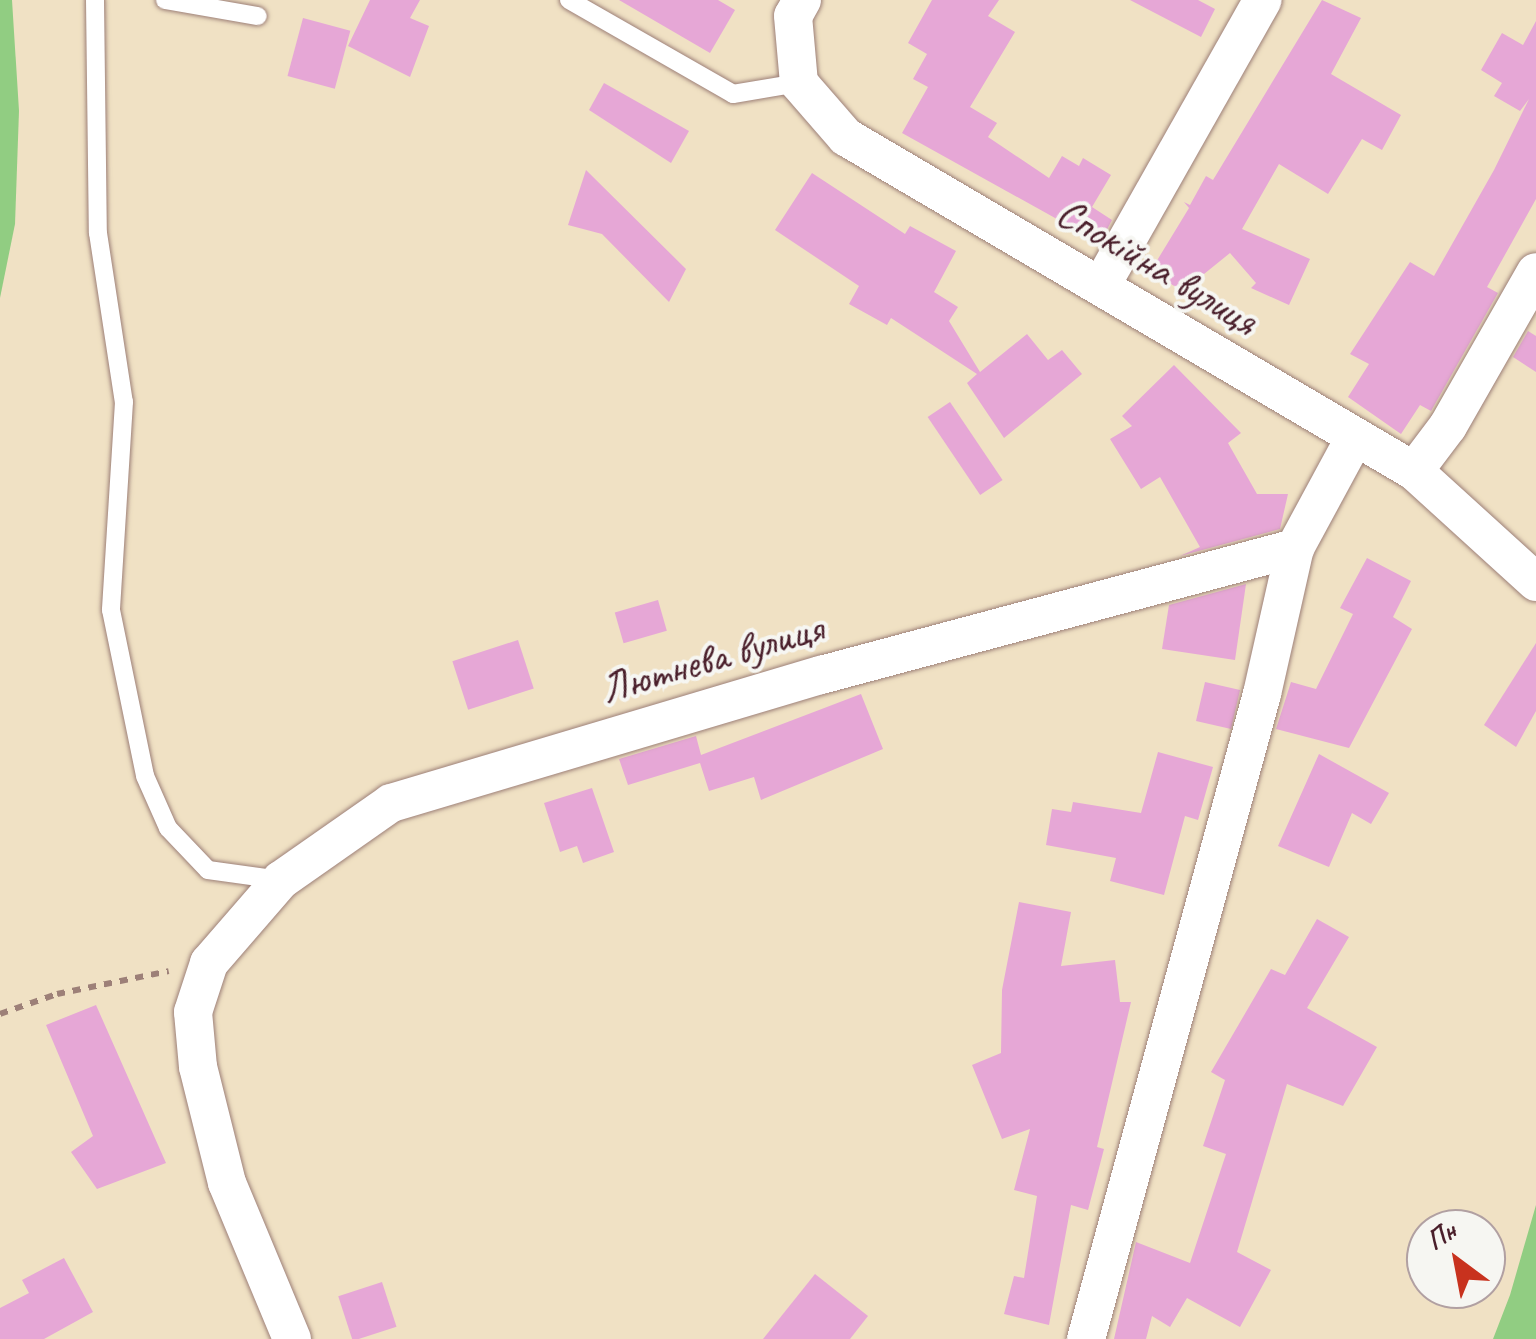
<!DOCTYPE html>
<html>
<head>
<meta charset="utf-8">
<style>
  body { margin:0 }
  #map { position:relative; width:1536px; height:1339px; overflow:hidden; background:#f0e1c4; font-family:Caveat,sans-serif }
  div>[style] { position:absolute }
  .green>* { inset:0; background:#91cd82 }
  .building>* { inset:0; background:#e6a7d6; transform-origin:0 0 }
  .path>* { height:6px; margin-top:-3px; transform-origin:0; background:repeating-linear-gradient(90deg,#9d8078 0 8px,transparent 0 16px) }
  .roads { filter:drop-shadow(0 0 2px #9d8078) drop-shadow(0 0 2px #9d8078) }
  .lane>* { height:18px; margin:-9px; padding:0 9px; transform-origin:9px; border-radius:9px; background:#fff }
  .street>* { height:38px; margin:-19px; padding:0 19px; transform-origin:19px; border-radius:19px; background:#fff }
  span { translate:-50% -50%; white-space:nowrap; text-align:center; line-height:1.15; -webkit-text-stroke:8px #f6f6f2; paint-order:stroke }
  .street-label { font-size:42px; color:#4a1f2b }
  .north { position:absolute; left:1406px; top:1209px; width:100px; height:100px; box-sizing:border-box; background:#f6f6f2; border:2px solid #b1a0a2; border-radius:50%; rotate:328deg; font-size:28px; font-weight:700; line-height:40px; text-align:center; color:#4a1f2b }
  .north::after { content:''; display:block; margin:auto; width:35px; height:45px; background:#c8321e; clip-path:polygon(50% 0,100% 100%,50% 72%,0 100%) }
</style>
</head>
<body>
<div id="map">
  <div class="green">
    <i style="clip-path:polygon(0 0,12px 0,19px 111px,15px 224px,0 298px)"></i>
    <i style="clip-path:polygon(1536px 1205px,1536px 1339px,1493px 1339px,1510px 1295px)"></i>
  </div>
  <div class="building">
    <i style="clip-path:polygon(370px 0,420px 0,410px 18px,429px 26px,410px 77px,348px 46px)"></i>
    <i style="clip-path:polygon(619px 0,718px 0,735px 10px,710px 53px)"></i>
    <i style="clip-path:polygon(932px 0,999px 0,988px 16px,1015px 32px,970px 107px,997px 123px,988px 137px,1049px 178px,1062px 156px,1079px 166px,1083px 158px,1111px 175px,1092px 207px,1112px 220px,1100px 243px,902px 133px,928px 87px,913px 79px,927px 54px,908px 43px)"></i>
    <i style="clip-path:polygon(1130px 0,1198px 0,1215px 9px,1201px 37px)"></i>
    <i style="clip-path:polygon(1322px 0,1361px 18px,1331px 74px,1401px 115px,1382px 150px,1362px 139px,1328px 194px,1279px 164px,1242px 229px,1310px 259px,1289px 305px,1251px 288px,1256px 283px,1230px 253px,1183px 291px,1150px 272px,1189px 208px,1184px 202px,1190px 205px,1206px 176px,1213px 180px)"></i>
    <i style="left:303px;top:18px;width:49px;height:60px;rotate:15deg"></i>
    <i style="clip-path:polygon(1536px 21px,1536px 199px,1487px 287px,1498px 293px,1431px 411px,1420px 405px,1401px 434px,1348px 397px,1369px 364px,1350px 354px,1410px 262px,1434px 276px,1494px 170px,1529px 99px,1520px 111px,1494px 96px,1502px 83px,1481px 70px,1502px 33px,1523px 45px)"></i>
    <i style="clip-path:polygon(604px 83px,689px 131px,671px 163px,589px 110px)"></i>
    <i style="clip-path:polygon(586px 170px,686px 269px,669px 302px,602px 234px,568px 225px)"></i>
    <i style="clip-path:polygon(812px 173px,905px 234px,910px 226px,956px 251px,934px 292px,958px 307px,949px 321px,980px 372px,1027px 334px,1048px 360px,1062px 350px,1082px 374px,1004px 438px,967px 383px,977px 374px,891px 318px,887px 325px,849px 304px,859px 286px,775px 230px)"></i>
    <i style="clip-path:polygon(1528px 331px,1536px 336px,1536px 372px,1513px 357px)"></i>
    <i style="clip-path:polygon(1174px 365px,1241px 433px,1228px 443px,1257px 494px,1288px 494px,1280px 529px,1180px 556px,1200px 547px,1160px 477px,1141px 489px,1110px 439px,1132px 426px,1122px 416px)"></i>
    <i style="left:950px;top:402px;width:94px;height:27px;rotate:56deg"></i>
    <i style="clip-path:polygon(1367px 558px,1411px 581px,1393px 617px,1412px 629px,1349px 748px,1276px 729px,1291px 682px,1316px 689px,1353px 614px,1340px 608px)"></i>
    <i style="clip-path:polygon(1246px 584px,1235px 660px,1162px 649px,1169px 605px)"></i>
    <i style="left:658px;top:600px;width:32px;height:45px;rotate:74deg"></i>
    <i style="left:518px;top:640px;width:51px;height:69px;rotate:72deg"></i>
    <i style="clip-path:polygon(1536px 643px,1536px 711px,1516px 747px,1484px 725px)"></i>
    <i style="left:1205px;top:682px;width:36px;height:40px;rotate:13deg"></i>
    <i style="clip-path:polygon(861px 694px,883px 749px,761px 800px,754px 777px,709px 791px,700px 763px,628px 785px,619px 759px,696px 736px,701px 755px)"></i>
    <i style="clip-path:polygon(1158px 752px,1213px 767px,1198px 820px,1185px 816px,1164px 895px,1110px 881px,1116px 858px,1046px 845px,1052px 809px,1071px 812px,1073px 802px,1141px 813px)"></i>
    <i style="clip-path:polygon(1319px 754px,1389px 793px,1371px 824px,1352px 813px,1329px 867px,1278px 846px)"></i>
    <i style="clip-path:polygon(592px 788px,614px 852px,583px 863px,577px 846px,560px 852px,544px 803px)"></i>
    <i style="clip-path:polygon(1019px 902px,1071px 912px,1061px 966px,1115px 960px,1120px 1002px,1131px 1002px,1097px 1147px,1104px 1149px,1088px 1210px,1071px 1205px,1049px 1325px,1004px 1314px,1014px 1276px,1024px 1278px,1037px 1196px,1014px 1190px,1030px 1129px,1002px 1139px,972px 1065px,1001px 1053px,1002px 990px)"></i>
    <i style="clip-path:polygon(1317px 919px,1349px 937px,1307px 1008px,1377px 1047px,1343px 1106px,1287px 1084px,1237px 1252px,1271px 1270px,1240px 1327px,1187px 1298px,1170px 1327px,1152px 1316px,1146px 1339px,1114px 1339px,1136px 1242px,1190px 1263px,1226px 1154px,1203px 1146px,1225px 1080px,1211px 1072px,1271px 969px,1285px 975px)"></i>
    <i style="clip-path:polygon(96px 1005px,166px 1163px,97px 1189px,71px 1152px,93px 1136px,46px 1025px)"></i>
    <i style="clip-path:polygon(64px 1258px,93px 1312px,44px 1339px,0 1339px,0 1308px,29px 1293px,22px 1280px)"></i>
    <i style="clip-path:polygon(815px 1274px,868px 1316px,850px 1339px,763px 1339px)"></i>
    <i style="left:382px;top:1282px;width:47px;height:46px;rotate:72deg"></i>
  </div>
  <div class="path">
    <i style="left:0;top:1014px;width:60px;rotate:-19.3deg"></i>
    <i style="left:57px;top:994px;width:114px;rotate:-11.6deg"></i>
  </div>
  <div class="roads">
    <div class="lane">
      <i style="left:95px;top:0;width:233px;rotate:89.3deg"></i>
      <i style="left:98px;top:233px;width:171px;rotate:81.3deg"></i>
      <i style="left:124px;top:402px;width:208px;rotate:93.6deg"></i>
      <i style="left:111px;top:610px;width:169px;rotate:78.4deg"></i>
      <i style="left:145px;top:776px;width:57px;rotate:66.1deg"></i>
      <i style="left:168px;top:828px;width:58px;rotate:46.4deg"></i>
      <i style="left:208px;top:870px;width:73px;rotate:7.9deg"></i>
      <i style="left:165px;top:0;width:94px;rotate:9.8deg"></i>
      <i style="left:569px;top:0;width:189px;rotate:29.8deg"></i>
      <i style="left:733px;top:94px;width:67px;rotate:-9.5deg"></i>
    </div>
    <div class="street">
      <i style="left:802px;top:0;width:18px;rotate:119deg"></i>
      <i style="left:793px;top:16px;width:67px;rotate:84.9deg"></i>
      <i style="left:799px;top:83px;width:72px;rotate:49deg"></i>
      <i style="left:846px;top:137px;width:659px;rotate:30.46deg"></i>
      <i style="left:1414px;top:471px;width:165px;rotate:42.3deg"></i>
      <i style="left:1102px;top:284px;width:326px;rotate:-60.5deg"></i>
      <i style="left:1414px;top:471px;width:56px;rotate:-52.9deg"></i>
      <i style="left:1448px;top:426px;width:177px;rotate:-60.3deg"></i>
      <i style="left:292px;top:1339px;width:169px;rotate:-112.6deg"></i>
      <i style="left:227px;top:1183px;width:120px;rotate:-104deg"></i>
      <i style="left:198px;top:1067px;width:55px;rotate:-95.2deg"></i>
      <i style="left:193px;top:1012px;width:52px;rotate:-71.9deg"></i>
      <i style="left:209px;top:963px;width:110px;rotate:-49.1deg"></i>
      <i style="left:281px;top:880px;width:134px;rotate:-35deg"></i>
      <i style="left:391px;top:803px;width:449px;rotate:-16.6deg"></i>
      <i style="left:821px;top:675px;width:491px;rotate:-15deg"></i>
      <i style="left:1295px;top:548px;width:124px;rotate:-61.6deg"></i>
      <i style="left:1086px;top:1339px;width:669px;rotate:-74.74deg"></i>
      <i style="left:1262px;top:694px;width:150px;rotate:-77.3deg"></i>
    </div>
  </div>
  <div class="street-label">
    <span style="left:1157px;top:267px;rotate:31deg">Спокійна вулиця</span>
    <span style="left:712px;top:659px;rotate:-16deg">Лютнева вулиця</span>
  </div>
  <div class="north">Пн</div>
</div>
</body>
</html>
